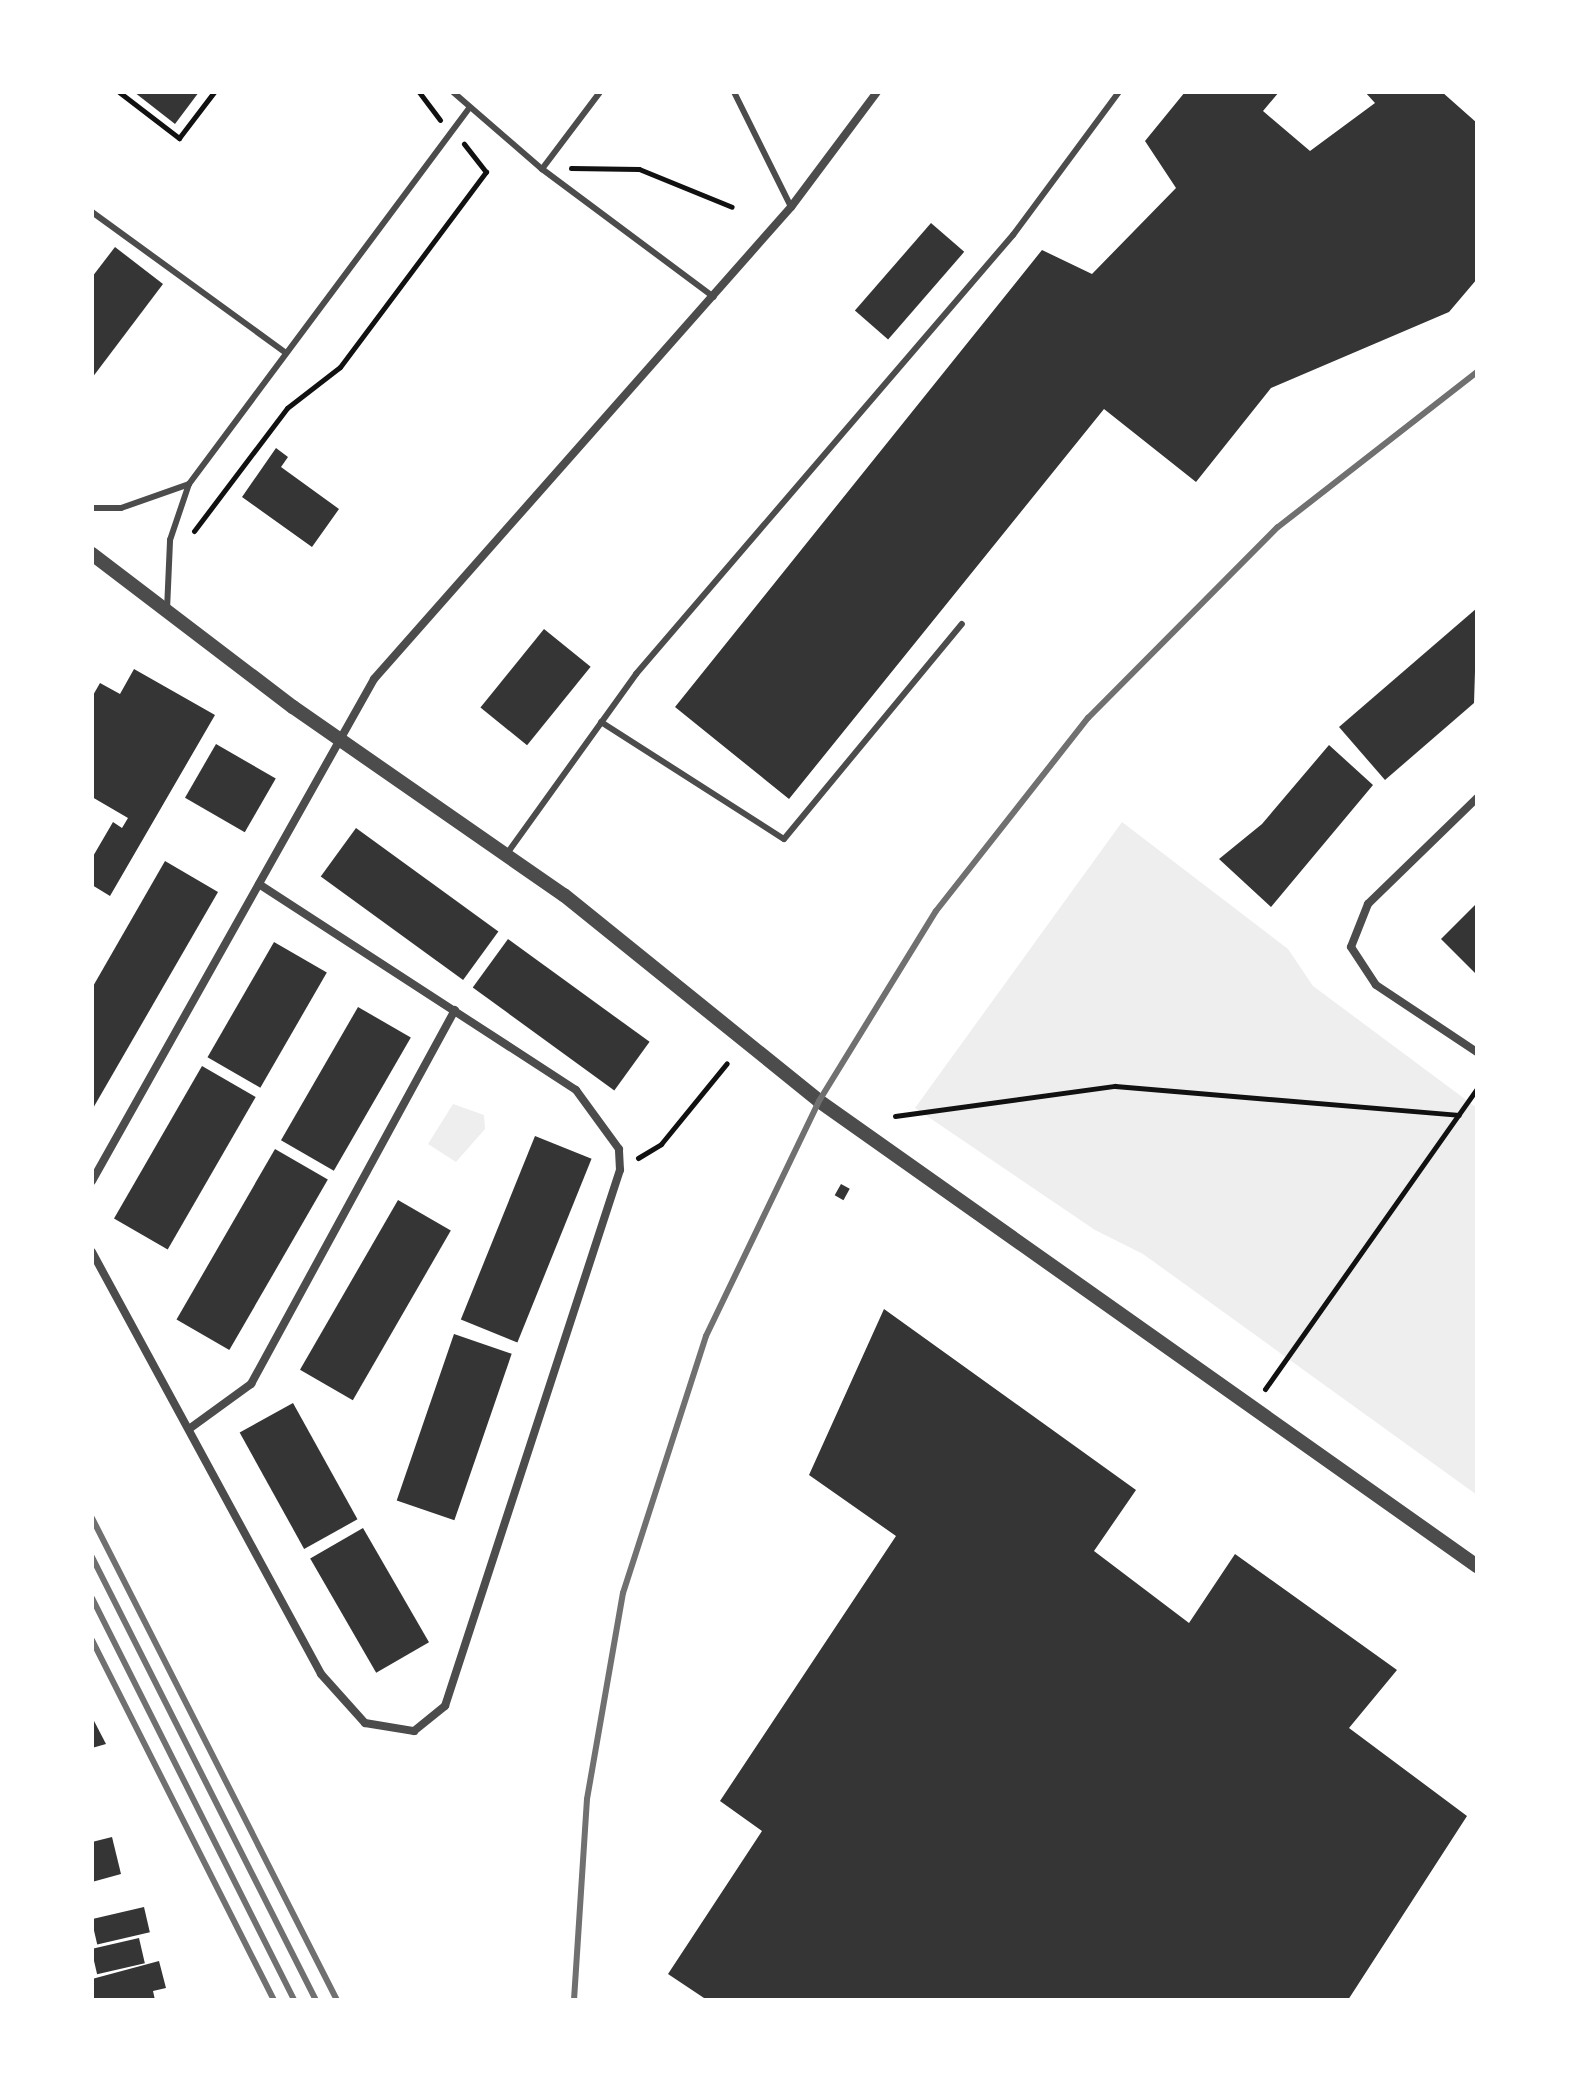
<!DOCTYPE html>
<html>
<head>
<meta charset="utf-8">
<style>
  body { margin:0 }
  #map { position:relative; width:1569px; height:2092px; overflow:hidden; background:#fff; font-family:"Open Sans",sans-serif }
  div>[style] { position:absolute }
  .green>* { inset:0; background:#eee }
  .building>* { inset:0; background:#353535; transform-origin:0 0 }
  .path>* { height:5px; margin:-2.5px; padding:0 2.5px; transform-origin:2.5px; border-radius:2.5px; background:#111 }
  .service>* { height:6px; margin:-3px; padding:0 3px; transform-origin:3px; border-radius:3px; background:#4c4c4c }
  .minor>* { height:8px; margin:-4px; padding:0 4px; transform-origin:4px; border-radius:4px; background:#4c4c4c }
  .tertiary>* { height:14px; margin:-7px; padding:0 7px; transform-origin:7px; border-radius:7px; background:#4c4c4c }
  .rail>* { height:6px; margin:-3px; padding:0 3px; transform-origin:3px; border-radius:3px; background:#707070 }
  span { translate:-50% -50%; white-space:nowrap; text-align:center; line-height:1.15; -webkit-text-stroke:6px #fff; paint-order:stroke }
  .frame { position:absolute; inset:0; border:94px solid #fff; pointer-events:none }
</style>
</head>
<body>
<div id="map">
  <div class="green">
    <i style="clip-path:polygon(1122px 822px,1288px 949px,1313px 986px,1477px 1108px,1477px 1495px,1143px 1254px,1095px 1230px,915px 1108px)"></i>
    <i style="clip-path:polygon(453px 1104px,484px 1115px,485px 1129px,456px 1162px,428px 1144px)"></i>
  </div>
  <div class="building">
    <i style="clip-path:polygon(134px 92px,199px 92px,175px 124px)"></i>
    <i style="clip-path:polygon(1185px 92px,1279px 92px,1263px 111px,1310px 151px,1375px 103px,1365px 92px,1442px 92px,1477px 123px,1477px 279px,1449px 312px,1271px 388px,1196px 482px,1104px 409px,789px 799px,675px 707px,1042px 250px,1092px 274px,1176px 188px,1145px 141px)"></i>
    <i style="left:931px;top:223px;width:44px;height:116px;rotate:41deg"></i>
    <i style="clip-path:polygon(115px 247px,163px 284px,92px 378px,92px 277px)"></i>
    <i style="clip-path:polygon(276px 448px,288px 457px,281px 467px,339px 509px,312px 547px,242px 497px)"></i>
    <i style="clip-path:polygon(1477px 608px,1474px 703px,1385px 780px,1339px 727px)"></i>
    <i style="left:544px;top:629px;width:60px;height:101px;rotate:39deg"></i>
    <i style="clip-path:polygon(134px 669px,215px 715px,110px 896px,92px 885px,92px 858px,113px 822px,122px 828px,128px 818px,92px 797px,92px 697px,100px 683px,120px 694px)"></i>
    <i style="left:216px;top:744px;width:69px;height:62px;rotate:30deg"></i>
    <i style="clip-path:polygon(1329px 745px,1373px 785px,1271px 907px,1219px 859px,1262px 824px)"></i>
    <i style="left:356px;top:828px;width:176px;height:60px;rotate:36deg"></i>
    <i style="clip-path:polygon(165px 861px,218px 892px,92px 1110px,92px 988px)"></i>
    <i style="clip-path:polygon(1477px 903px,1477px 975px,1441px 939px)"></i>
    <i style="left:508px;top:939px;width:175px;height:60px;rotate:36deg"></i>
    <i style="left:274px;top:942px;width:61px;height:133px;rotate:30deg"></i>
    <i style="left:358px;top:1007px;width:61px;height:154px;rotate:30deg"></i>
    <i style="left:202px;top:1066px;width:62px;height:176px;rotate:30deg"></i>
    <i style="left:535px;top:1136px;width:61px;height:198px;rotate:22deg"></i>
    <i style="left:275px;top:1149px;width:61px;height:197px;rotate:30deg"></i>
    <i style="left:841px;top:1184px;width:10px;height:13px;rotate:29deg"></i>
    <i style="left:398px;top:1200px;width:61px;height:196px;rotate:30deg"></i>
    <i style="clip-path:polygon(884px 1309px,1136px 1490px,1094px 1551px,1189px 1623px,1235px 1554px,1397px 1670px,1349px 1728px,1467px 1816px,1348px 2000px,707px 2000px,668px 1974px,762px 1831px,720px 1801px,896px 1536px,809px 1475px)"></i>
    <i style="left:454px;top:1334px;width:61px;height:176px;rotate:19deg"></i>
    <i style="left:293px;top:1403px;width:133px;height:61px;rotate:61deg"></i>
    <i style="left:363px;top:1528px;width:132px;height:61px;rotate:60deg"></i>
    <i style="clip-path:polygon(92px 1717px,106px 1744px,92px 1748px)"></i>
    <i style="clip-path:polygon(112px 1837px,121px 1874px,92px 1882px,92px 1842px)"></i>
    <i style="left:144px;top:1907px;width:26px;height:54px;rotate:77deg"></i>
    <i style="left:139px;top:1938px;width:26px;height:49px;rotate:77deg"></i>
    <i style="clip-path:polygon(159px 1961px,166px 1988px,153px 1991px,155px 2000px,94px 2000px,92px 1979px)"></i>
  </div>
  <div class="path">
    <i style="left:119px;top:92px;width:76px;rotate:37.5deg"></i>
    <i style="left:179px;top:138px;width:58px;rotate:-52.7deg"></i>
    <i style="left:419px;top:92px;width:35px;rotate:53deg"></i>
    <i style="left:571px;top:168px;width:68px;rotate:0.8deg"></i>
    <i style="left:639px;top:169px;width:100px;rotate:22.2deg"></i>
    <i style="left:194px;top:531px;width:154px;rotate:-52.9deg"></i>
    <i style="left:287px;top:408px;width:67px;rotate:-37.7deg"></i>
    <i style="left:340px;top:367px;width:244px;rotate:-53.2deg"></i>
    <i style="left:486px;top:172px;width:36px;rotate:-128deg"></i>
    <i style="left:895px;top:1116px;width:222px;rotate:-7.8deg"></i>
    <i style="left:1115px;top:1086px;width:345px;rotate:4.8deg"></i>
    <i style="left:638px;top:1158px;width:27px;rotate:-31deg"></i>
    <i style="left:661px;top:1144px;width:104px;rotate:-50.8deg"></i>
    <i style="left:1265px;top:1389px;width:367px;rotate:-54.8deg"></i>
  </div>
  <div class="service">
    <i style="left:453px;top:92px;width:118px;rotate:40.9deg"></i>
    <i style="left:542px;top:169px;width:214px;rotate:36.7deg"></i>
    <i style="left:734px;top:92px;width:128px;rotate:63.6deg"></i>
    <i style="left:542px;top:169px;width:96px;rotate:-53deg"></i>
    <i style="left:92px;top:212px;width:240px;rotate:36deg"></i>
    <i style="left:92px;top:508px;width:29px"></i>
    <i style="left:121px;top:508px;width:72px;rotate:-19.4deg"></i>
    <i style="left:167px;top:610px;width:70px;rotate:-87.5deg"></i>
    <i style="left:170px;top:540px;width:59px;rotate:-71.3deg"></i>
    <i style="left:189px;top:484px;width:468px;rotate:-53.3deg"></i>
    <i style="left:601px;top:722px;width:217px;rotate:32.6deg"></i>
    <i style="left:784px;top:839px;width:279px;rotate:-50.4deg"></i>
    <i style="left:506px;top:855px;width:223px;rotate:-54.3deg"></i>
    <i style="left:636px;top:674px;width:579px;rotate:-49.35deg"></i>
    <i style="left:1013px;top:235px;width:178px;rotate:-53.5deg"></i>
  </div>
  <div class="minor">
    <i style="left:1477px;top:798px;width:152px;rotate:135.8deg"></i>
    <i style="left:1368px;top:904px;width:46px;rotate:111.6deg"></i>
    <i style="left:1351px;top:947px;width:45px;rotate:56.7deg"></i>
    <i style="left:1376px;top:985px;width:121px;rotate:33.6deg"></i>
    <i style="left:92px;top:1181px;width:576px;rotate:-60.67deg"></i>
    <i style="left:374px;top:679px;width:630px;rotate:-48.54deg"></i>
    <i style="left:791px;top:207px;width:144px;rotate:-53.2deg"></i>
    <i style="left:92px;top:1252px;width:480px;rotate:61.5deg"></i>
    <i style="left:321px;top:1674px;width:66px;rotate:48.1deg"></i>
    <i style="left:365px;top:1723px;width:50px;rotate:9.3deg"></i>
    <i style="left:414px;top:1731px;width:40px;rotate:-39deg"></i>
    <i style="left:445px;top:1706px;width:564px;rotate:-71.92deg"></i>
    <i style="left:620px;top:1170px;width:21px;rotate:-93deg"></i>
    <i style="left:619px;top:1149px;width:73px;rotate:-126.1deg"></i>
    <i style="left:576px;top:1090px;width:378px;rotate:-147deg"></i>
    <i style="left:189px;top:1429px;width:77px;rotate:-36deg"></i>
    <i style="left:251px;top:1384px;width:426px;rotate:-61.4deg"></i>
  </div>
  <div class="tertiary">
    <i style="left:92px;top:554px;width:253px;rotate:37.3deg"></i>
    <i style="left:293px;top:707px;width:330px;rotate:34.8deg"></i>
    <i style="left:564px;top:895px;width:328px;rotate:38.9deg"></i>
    <i style="left:819px;top:1101px;width:806px;rotate:35.25deg"></i>
  </div>
  <div class="rail">
    <i style="left:92px;top:1518px;width:541px;rotate:63.06deg"></i>
    <i style="left:92px;top:1557px;width:496px;rotate:63.2deg"></i>
    <i style="left:92px;top:1598px;width:450px;rotate:63.3deg"></i>
    <i style="left:92px;top:1640px;width:403px;rotate:63.2deg"></i>
    <i style="left:574px;top:2000px;width:201px;rotate:-86.3deg"></i>
    <i style="left:587px;top:1799px;width:209px;rotate:-80.1deg"></i>
    <i style="left:623px;top:1593px;width:270px;rotate:-72.1deg"></i>
    <i style="left:706px;top:1336px;width:261px;rotate:-64.3deg"></i>
    <i style="left:819px;top:1101px;width:223px;rotate:-58.4deg"></i>
    <i style="left:936px;top:911px;width:246px;rotate:-51.8deg"></i>
    <i style="left:1088px;top:718px;width:269px;rotate:-45.2deg"></i>
    <i style="left:1278px;top:527px;width:252px;rotate:-37.9deg"></i>
  </div>
  <div class="frame"></div>
</div>
</body>
</html>
